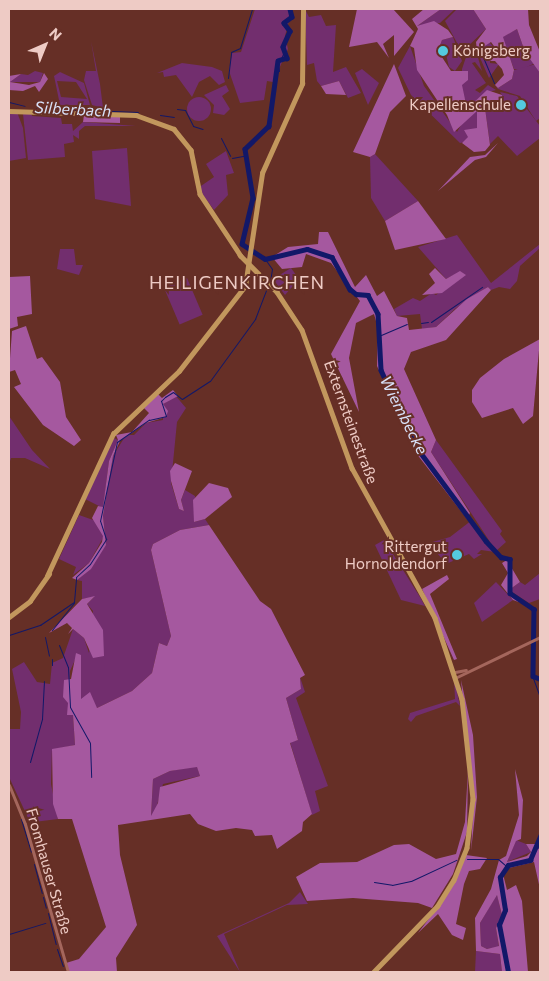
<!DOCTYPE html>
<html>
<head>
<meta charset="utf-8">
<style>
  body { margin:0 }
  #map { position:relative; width:549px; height:981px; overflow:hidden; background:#662f26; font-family:Commissioner,sans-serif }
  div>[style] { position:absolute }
  .green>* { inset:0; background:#722e6e; transform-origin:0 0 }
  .round { border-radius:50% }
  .forest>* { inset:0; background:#a5589f }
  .stream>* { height:1px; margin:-0.5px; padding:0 0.5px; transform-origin:0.5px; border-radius:0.5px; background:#121868 }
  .river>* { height:4.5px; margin:-2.25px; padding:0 2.25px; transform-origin:2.25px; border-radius:2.25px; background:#121868 }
  .minor>* { height:3px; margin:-1.5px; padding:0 1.5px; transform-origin:1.5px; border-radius:1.5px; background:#a4665c }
  .major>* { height:4.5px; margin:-2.25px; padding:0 2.25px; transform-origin:2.25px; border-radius:2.25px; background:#c2975d }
  .dots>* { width:14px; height:14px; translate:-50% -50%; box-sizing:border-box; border:2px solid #662f26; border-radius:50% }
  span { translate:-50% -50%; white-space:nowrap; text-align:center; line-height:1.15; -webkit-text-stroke:4px #662f26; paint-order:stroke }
  .poi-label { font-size:15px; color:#eecbc5 }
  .left { translate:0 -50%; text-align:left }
  .right { translate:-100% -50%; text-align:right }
  .street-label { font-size:15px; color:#eecbc5 }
  .water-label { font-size:16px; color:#d9e2f9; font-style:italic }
  .quarter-label { font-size:18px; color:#eecbc5; letter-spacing:1px }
  .frame { position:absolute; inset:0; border:10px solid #eecbc5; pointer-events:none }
  .north { position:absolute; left:20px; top:20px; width:50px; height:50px; -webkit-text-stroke:4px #662f26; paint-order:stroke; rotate:44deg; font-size:14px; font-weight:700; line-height:20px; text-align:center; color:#eecbc5 }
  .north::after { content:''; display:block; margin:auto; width:18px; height:22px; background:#eecbc5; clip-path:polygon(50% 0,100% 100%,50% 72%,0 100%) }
</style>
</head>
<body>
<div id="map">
  <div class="green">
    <i style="clip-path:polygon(255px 9px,292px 9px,285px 36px,288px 49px,273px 82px,267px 81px,264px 100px,240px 103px,229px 71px,232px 53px,241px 52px)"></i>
    <i style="clip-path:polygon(305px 9px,309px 17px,321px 15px,326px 26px,336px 25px,333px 72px,346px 67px,361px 93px,348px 98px,339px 81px,321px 86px,317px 81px,314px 63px,307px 65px)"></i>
    <i style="clip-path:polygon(441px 9px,455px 9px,440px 23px,417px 26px)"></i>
    <i style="clip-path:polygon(457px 9px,473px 9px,486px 29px,462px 52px,445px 21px)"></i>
    <i style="clip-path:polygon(517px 29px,525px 52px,535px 63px,523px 69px,514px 69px,502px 37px)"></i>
    <i style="clip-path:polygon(453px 37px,462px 61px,455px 71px,449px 67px,445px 50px,438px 51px,442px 40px)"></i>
    <i style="clip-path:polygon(91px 41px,100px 84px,103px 108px,92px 105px,84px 80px,86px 71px,96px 71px)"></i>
    <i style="clip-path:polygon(489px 42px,499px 53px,490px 60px,490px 63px,499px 64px,489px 78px,477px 51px)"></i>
    <i style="clip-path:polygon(410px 46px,424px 86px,457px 132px,464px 120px,477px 111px,478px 128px,465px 142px,460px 143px,411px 95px,398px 68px)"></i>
    <i style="clip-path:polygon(476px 51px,482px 71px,475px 62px,472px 63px,486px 83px,475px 90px,480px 93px,488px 85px,496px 90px,485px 93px,469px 107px,462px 94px,462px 69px,467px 54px)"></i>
    <i style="clip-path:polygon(182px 63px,212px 67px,222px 71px,225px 82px,219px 85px,210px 76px,199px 82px,192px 97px,176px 75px,164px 77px,163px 72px,157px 73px)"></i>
    <i style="clip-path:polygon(536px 64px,540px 73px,540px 118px,536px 121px,520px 96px,498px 89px,495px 85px,498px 88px,512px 79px,514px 70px)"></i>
    <i style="clip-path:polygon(362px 69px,379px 83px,368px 105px,355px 73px)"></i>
    <i style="clip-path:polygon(35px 71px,43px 73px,40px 82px,10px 82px,21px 74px,28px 75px)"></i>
    <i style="clip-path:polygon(evenodd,60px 72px,84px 83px,90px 105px,60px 105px,54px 76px,60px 72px,57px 81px,76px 82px,87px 99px,61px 97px,57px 81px)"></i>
    <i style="clip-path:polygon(226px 85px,229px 91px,222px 96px,230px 109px,224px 115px,213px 113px,214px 105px,204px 95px)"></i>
    <i style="clip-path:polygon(500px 92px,517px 96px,540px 126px,540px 138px,517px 156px,498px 136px,490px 144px,485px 108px,497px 105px,502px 95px)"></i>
    <i class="round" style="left:187px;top:97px;width:24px;height:24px"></i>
    <i style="clip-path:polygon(17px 112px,23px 128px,26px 158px,9px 161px,9px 114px)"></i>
    <i style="clip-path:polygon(31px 112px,32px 116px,61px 118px,62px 124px,72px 124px,73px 131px,83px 122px,136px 126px,85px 126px,79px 131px,79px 139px,73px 135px,74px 142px,64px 144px,65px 157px,28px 160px,23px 114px)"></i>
    <i style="clip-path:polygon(127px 148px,131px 206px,95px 199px,92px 151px)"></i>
    <i style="clip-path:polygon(226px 151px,234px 173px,226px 175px,228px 195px,214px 210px,198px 188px,214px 177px,206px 164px)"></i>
    <i style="clip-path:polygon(375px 154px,418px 201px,385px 221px,371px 198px,370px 157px)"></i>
    <i style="clip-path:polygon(457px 235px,491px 283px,540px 244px,540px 248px,520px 266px,517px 281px,510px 289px,499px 287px,491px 290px,488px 287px,455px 309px,436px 327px,422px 329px,420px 314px,397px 316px,394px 309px,413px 298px,420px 301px,432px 293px,436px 295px,456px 280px,454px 275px,446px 279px,418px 247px)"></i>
    <i style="clip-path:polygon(60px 249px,74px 249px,76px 265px,83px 265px,79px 275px,57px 269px)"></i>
    <i style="clip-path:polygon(291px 268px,299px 279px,285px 295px,273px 279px)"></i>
    <i style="left:187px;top:278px;width:40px;height:25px;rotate:67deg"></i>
    <i style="clip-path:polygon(175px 395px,186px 408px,177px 422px,171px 483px,179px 509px,184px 511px,181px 500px,185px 490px,195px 496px,194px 522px,205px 519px,209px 525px,180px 530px,153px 544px,151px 550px,171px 636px,167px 646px,159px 643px,152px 673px,132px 691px,97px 708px,81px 700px,81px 655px,75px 660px,70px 671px,68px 715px,73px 715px,75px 745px,52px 750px,51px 784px,58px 819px,34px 822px,29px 820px,9px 777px,10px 729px,20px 729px,21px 712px,12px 669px,24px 662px,37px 682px,50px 684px,52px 663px,63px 658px,73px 629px,84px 638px,89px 653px,93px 611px,87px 604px,94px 597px,82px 599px,82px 581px,77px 580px,106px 545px,103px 516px,113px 456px,126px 435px,134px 435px,146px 423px,163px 420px,163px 404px)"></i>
    <i style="clip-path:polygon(9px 416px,32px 450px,50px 469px,25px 458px,11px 458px,9px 464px)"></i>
    <i style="clip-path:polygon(114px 438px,118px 440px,109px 461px,103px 508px,85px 499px)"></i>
    <i style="clip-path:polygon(436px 440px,502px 531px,500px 534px,506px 542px,496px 551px,431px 452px)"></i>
    <i style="clip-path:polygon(79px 515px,96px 521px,104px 536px,89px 563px,73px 575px,76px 567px,59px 559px)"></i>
    <i style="clip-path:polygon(472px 520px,495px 552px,481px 550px,477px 554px,482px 554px,474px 559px,469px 554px,446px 564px,429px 543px,450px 537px)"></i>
    <i style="clip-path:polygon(384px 540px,420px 597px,425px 606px,401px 600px,375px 545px)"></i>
    <i style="clip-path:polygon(540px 573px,540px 599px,529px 603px,509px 590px,520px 582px,525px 585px)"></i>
    <i style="clip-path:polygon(496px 582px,513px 600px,482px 622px,474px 603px)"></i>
    <i style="clip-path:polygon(300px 677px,305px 692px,296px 698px,328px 786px,315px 791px,320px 811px,312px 815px,290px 742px,298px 740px,286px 698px,301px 689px)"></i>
    <i style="clip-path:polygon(454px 678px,460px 706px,456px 702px,416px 716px,411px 722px,408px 719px,410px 713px,455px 699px)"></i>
    <i style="clip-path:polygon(197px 766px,200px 776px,163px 784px,154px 816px,151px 816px,153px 779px,170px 771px)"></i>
    <i style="clip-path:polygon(516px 840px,526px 844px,531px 852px,507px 862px)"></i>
    <i style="clip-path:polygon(300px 892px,308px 904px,287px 905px,224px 934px,240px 972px,217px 936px,289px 903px)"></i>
    <i style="clip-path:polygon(497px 894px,502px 916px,496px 928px,499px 947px,487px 949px,481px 946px,480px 923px)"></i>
    <i style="clip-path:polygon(476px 951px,500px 954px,502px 972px,475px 972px)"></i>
  </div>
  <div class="forest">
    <i style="clip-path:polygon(357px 9px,393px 9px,414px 32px,394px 56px,394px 35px,383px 44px,389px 58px,377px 42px,349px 47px)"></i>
    <i style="clip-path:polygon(424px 9px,441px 9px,417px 26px,434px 21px,448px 30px,453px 37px,442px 40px,438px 51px,451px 71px,468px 71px,468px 80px,462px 85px,466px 104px,469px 107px,487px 90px,502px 95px,502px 101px,485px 108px,490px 145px,485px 151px,474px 152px,462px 143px,468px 137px,464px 130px,477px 128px,477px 111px,454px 132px,447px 115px,417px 70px,414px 48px,410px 46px,418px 29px,412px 19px)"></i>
    <i style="clip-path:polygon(473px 9px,528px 9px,529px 25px,540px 52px,540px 73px,525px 52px,517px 29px,503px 37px,514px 70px,512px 79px,498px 88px,495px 85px,504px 75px,502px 69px,495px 61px,489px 61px,499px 53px,491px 42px,477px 51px,476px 42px,486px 29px)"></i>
    <i style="clip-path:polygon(394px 64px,406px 96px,390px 112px,375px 154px,370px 157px,353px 152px)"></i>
    <i style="clip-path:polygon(44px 73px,48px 79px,39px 92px,35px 86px,23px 91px,9px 90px,9px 76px,21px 74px,10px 82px,29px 85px,40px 82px)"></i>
    <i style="clip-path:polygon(339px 81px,346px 95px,326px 94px,321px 86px)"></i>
    <i style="clip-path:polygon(84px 115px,120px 115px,120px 123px,83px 122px)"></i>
    <i style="clip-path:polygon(498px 143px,486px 157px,475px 160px,438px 191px,470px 157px,485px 155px)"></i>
    <i style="clip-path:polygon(418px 201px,446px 239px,395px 250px,385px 221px)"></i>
    <i style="clip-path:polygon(319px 232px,328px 232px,355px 287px,366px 275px,377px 296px,384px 291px,397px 316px,407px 318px,409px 330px,436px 327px,467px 299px,488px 287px,491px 290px,446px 340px,411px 352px,404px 369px,436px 440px,431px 452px,470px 513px,467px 519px,416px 453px,377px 366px,378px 328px,374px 314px,356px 323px,349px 358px,359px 412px,331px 354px,360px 301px,331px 263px,306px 254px,302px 267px,282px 269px,272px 257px,288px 247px,318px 244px)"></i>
    <i style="clip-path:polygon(435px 268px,446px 279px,460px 271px,466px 275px,442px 293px,422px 295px,435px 283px,429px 274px)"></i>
    <i style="clip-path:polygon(30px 276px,32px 314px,17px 317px,18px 326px,9px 329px,9px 277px)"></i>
    <i style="clip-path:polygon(26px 326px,37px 359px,42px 357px,60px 382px,66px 417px,81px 440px,74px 446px,43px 425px,14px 387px,21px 384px,15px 370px,9px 372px,12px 331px)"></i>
    <i style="clip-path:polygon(540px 339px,533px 416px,523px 424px,513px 408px,482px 418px,472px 402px,472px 390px,480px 378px,504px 359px)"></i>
    <i style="clip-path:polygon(173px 390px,178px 396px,163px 404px,168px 411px,166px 417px,146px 423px,120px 441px,113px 456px,103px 516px,106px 545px,91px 569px,77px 580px,72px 578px,89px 563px,102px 542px,103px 536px,92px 518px,98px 506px,103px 507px,109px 461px,118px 440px,116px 435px,132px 432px,149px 413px,143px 407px,157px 393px,162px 398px)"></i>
    <i style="clip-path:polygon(175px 463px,192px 471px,181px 500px,184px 511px,179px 509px,171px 481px,170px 471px)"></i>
    <i style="clip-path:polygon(209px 483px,228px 488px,232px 497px,205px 519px,194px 522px,193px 500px)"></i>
    <i style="clip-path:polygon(evenodd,209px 525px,260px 601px,271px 609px,305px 675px,300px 678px,301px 689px,286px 698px,298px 740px,290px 743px,312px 814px,303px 822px,302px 831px,277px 849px,272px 835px,255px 836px,252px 830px,236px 828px,216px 831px,198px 824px,190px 814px,118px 825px,120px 855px,137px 925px,116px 958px,117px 972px,69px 972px,66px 963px,79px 959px,106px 927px,72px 819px,58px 819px,53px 804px,52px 749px,75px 745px,73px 715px,67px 715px,68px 703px,63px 697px,64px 680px,71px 679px,76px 653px,81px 655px,81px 699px,90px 692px,97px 708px,132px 691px,152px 673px,159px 643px,167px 646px,171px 636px,151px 550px,153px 544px,180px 530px,209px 525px,197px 767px,200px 776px,160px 787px,158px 803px,151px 816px,153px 779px,170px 771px,197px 767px)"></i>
    <i style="clip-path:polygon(507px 560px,520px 582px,509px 590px,527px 605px,513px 600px,501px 585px,508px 573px,502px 563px)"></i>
    <i style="clip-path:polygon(447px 575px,449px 579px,430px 594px,457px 659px,454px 660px,422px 589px)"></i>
    <i style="clip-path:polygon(95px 596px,87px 604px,103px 630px,104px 656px,93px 658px,84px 638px,73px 629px,68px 634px,72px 628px,67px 623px,49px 633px,82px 599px)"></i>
    <i style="clip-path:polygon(461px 680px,473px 735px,477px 797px,471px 851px,473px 810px)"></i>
    <i style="clip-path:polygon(evenodd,515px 769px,523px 800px,521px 839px,516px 841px,507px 862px,527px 856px,531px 852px,526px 844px,537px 844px,540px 832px,540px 889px,534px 862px,509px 868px,503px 874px,507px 890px,516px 885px,522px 901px,528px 972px,502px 972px,500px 954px,476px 951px,475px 918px,491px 889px,499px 860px,506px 856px,519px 815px,515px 769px,497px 895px,502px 915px,496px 928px,499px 946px,487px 949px,481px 946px,480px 923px,497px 895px)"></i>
    <i style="clip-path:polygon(468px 770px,467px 832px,453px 874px,432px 908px,418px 903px,353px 898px,307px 901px,296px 877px,320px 863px,357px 862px,394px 845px,409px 844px,436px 859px,456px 854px,465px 822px)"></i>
    <i style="clip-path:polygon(466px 855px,487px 858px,480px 869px,469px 871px,464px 884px,456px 924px,466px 928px,463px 940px,452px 935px,438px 914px,418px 933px,437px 908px)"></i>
  </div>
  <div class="stream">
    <i style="left:283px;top:48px;width:6px;rotate:-81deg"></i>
    <i style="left:480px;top:50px;width:36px;rotate:67deg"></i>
    <i style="left:281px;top:59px;width:9px;rotate:-69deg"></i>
    <i style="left:278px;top:63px;width:8px;rotate:83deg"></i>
    <i style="left:228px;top:78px;width:26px;rotate:-83deg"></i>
    <i style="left:231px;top:52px;width:10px;rotate:-24deg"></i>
    <i style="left:240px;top:48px;width:41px;rotate:-72.9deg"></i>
    <i style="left:9px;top:102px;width:16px;rotate:14deg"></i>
    <i style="left:36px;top:108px;width:102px;rotate:2.2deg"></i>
    <i style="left:177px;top:109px;width:8px;rotate:7deg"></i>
    <i style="left:185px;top:110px;width:18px;rotate:63deg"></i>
    <i style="left:193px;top:126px;width:10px;rotate:17deg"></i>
    <i style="left:160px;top:115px;width:14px;rotate:8deg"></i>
    <i style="left:221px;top:138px;width:20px;rotate:63deg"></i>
    <i style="left:232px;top:158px;width:15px;rotate:-11deg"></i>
    <i style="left:265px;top:259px;width:12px;rotate:55deg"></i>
    <i style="left:272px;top:269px;width:13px;rotate:99deg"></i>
    <i style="left:431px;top:322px;width:62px;rotate:-34.5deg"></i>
    <i style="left:421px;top:323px;width:7px;rotate:-8deg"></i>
    <i style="left:381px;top:335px;width:28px;rotate:-23deg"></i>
    <i style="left:52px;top:630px;width:35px;rotate:-51deg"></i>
    <i style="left:9px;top:635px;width:33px;rotate:-18deg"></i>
    <i style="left:40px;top:625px;width:41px;rotate:-34.1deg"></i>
    <i style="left:74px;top:602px;width:25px;rotate:-85deg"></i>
    <i style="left:76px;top:577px;width:19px;rotate:-43deg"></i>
    <i style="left:90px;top:564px;width:30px;rotate:-57deg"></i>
    <i style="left:106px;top:539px;width:19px;rotate:-108deg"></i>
    <i style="left:100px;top:521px;width:81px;rotate:-77.9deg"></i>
    <i style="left:117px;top:442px;width:39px;rotate:-35deg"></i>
    <i style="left:149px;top:420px;width:17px;rotate:-13deg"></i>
    <i style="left:166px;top:416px;width:16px;rotate:-108deg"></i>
    <i style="left:161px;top:401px;width:6px;rotate:-45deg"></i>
    <i style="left:165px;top:397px;width:9px;rotate:-32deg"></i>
    <i style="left:173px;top:392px;width:11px;rotate:38deg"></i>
    <i style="left:182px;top:399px;width:33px;rotate:-33deg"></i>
    <i style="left:210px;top:381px;width:77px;rotate:-54deg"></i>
    <i style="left:255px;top:319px;width:36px;rotate:-69deg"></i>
    <i style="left:45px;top:637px;width:19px;rotate:78deg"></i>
    <i style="left:59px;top:645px;width:24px;rotate:68deg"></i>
    <i style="left:68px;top:667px;width:40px;rotate:87.1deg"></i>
    <i style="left:70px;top:707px;width:41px;rotate:60.9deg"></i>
    <i style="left:90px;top:743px;width:34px;rotate:88deg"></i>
    <i style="left:52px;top:665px;width:6px;rotate:-90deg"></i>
    <i style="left:533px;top:678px;width:20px;rotate:70deg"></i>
    <i style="left:30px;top:762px;width:45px;rotate:-74.4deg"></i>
    <i style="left:42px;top:719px;width:38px;rotate:-87deg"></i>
    <i style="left:21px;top:819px;width:34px;rotate:73deg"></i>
    <i style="left:31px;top:824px;width:9px;rotate:90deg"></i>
    <i style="left:537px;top:846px;width:5px;rotate:53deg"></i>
    <i style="left:467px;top:859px;width:31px"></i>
    <i style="left:498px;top:859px;width:11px;rotate:41deg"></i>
    <i style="left:34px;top:864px;width:30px;rotate:75deg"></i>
    <i style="left:374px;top:882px;width:18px;rotate:9deg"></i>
    <i style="left:392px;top:885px;width:19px;rotate:-12deg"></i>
    <i style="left:411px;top:881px;width:50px;rotate:-25deg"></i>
    <i style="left:43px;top:897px;width:11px;rotate:75deg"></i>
    <i style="left:48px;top:913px;width:32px;rotate:76deg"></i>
    <i style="left:9px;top:934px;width:38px;rotate:-17deg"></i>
    <i style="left:57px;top:949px;width:18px;rotate:71deg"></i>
    <i style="left:64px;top:971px;width:1px;rotate:45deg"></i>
  </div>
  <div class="river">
    <i style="left:290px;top:9px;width:8px;rotate:76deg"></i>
    <i style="left:292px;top:17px;width:10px;rotate:143deg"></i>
    <i style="left:284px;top:23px;width:10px;rotate:53deg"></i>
    <i style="left:290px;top:31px;width:17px;rotate:114deg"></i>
    <i style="left:283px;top:47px;width:12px;rotate:70deg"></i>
    <i style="left:287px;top:58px;width:9px;rotate:162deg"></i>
    <i style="left:278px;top:61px;width:66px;rotate:97.9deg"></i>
    <i style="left:269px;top:126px;width:33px;rotate:136deg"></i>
    <i style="left:245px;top:149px;width:50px;rotate:80.7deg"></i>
    <i style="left:253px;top:198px;width:47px;rotate:103.4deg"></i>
    <i style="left:242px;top:244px;width:27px;rotate:33deg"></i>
    <i style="left:265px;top:259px;width:43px;rotate:-13.4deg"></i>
    <i style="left:307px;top:249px;width:26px;rotate:18deg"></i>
    <i style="left:332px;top:257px;width:37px;rotate:61deg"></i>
    <i style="left:350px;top:289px;width:8px;rotate:40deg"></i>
    <i style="left:356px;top:294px;width:12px;rotate:5deg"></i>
    <i style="left:368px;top:295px;width:21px;rotate:62deg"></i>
    <i style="left:378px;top:314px;width:56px;rotate:86.9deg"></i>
    <i style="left:381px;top:370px;width:82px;rotate:65.6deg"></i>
    <i style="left:415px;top:445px;width:119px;rotate:53.5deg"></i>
    <i style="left:486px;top:541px;width:22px;rotate:47deg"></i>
    <i style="left:501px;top:557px;width:9px;rotate:13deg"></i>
    <i style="left:510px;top:559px;width:34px;rotate:90deg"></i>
    <i style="left:510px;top:593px;width:29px;rotate:34deg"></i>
    <i style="left:534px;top:609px;width:67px;rotate:90.9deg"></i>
    <i style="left:533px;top:676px;width:8px;rotate:23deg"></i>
    <i style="left:508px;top:972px;width:48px;rotate:-100.8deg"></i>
    <i style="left:499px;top:925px;width:16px;rotate:-68deg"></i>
    <i style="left:505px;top:910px;width:33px;rotate:-99deg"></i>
    <i style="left:500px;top:877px;width:14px;rotate:-56deg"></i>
    <i style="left:508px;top:865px;width:23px;rotate:-13deg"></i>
    <i style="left:530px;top:860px;width:26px;rotate:-67deg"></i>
  </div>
  <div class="minor">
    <i style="left:455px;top:672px;width:11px;rotate:-10deg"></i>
    <i style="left:457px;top:677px;width:92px;rotate:-25.7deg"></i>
    <i style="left:9px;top:785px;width:42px;rotate:67.7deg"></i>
    <i style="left:25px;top:824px;width:154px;rotate:73.8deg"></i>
  </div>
  <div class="major">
    <i style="left:9px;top:111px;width:127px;rotate:1.8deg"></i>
    <i style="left:136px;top:115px;width:40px;rotate:20.2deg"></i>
    <i style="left:174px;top:129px;width:27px;rotate:51deg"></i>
    <i style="left:191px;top:150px;width:45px;rotate:78.4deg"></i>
    <i style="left:200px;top:194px;width:74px;rotate:56.5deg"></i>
    <i style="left:240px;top:255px;width:52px;rotate:45deg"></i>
    <i style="left:277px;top:292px;width:45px;rotate:56.7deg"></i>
    <i style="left:302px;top:330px;width:147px;rotate:70.1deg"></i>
    <i style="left:352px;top:468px;width:171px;rotate:61deg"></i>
    <i style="left:435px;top:618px;width:85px;rotate:71.6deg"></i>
    <i style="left:462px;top:699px;width:101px;rotate:83.7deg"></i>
    <i style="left:473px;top:799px;width:49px;rotate:97deg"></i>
    <i style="left:467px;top:848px;width:35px;rotate:112deg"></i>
    <i style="left:454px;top:880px;width:31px;rotate:122deg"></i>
    <i style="left:438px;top:906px;width:92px;rotate:134.1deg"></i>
    <i style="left:47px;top:576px;width:157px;rotate:-65.1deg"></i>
    <i style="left:113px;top:434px;width:91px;rotate:-43.7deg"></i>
    <i style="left:179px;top:371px;width:108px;rotate:-52.2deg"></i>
    <i style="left:245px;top:286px;width:114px;rotate:-81.4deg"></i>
    <i style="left:262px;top:173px;width:98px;rotate:-65.8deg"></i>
    <i style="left:302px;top:84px;width:75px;rotate:-89.2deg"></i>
    <i style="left:9px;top:617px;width:26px;rotate:-37deg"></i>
    <i style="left:30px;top:601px;width:33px;rotate:-55deg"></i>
  </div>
  <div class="dots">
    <i style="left:443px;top:51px;background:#54cade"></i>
    <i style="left:521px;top:105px;background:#54cade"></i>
    <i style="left:457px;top:555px;background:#54cade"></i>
  </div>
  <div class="poi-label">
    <span class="left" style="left:453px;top:51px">Königsberg</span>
    <span class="right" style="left:511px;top:105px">Kapellenschule</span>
    <span class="right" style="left:447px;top:555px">Rittergut<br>Hornoldendorf</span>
  </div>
  <div class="street-label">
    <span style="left:351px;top:422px;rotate:70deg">Externsteinestraße</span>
    <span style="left:49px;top:871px;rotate:74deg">Fromhauser Straße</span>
  </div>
  <div class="water-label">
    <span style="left:73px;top:109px;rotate:3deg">Silberbach</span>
    <span style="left:404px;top:415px;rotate:63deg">Wiembecke</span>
  </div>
  <div class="quarter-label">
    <span style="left:237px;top:282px">HEILIGENKIRCHEN</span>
  </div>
  <div class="frame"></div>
  <div class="north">N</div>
</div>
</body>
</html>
